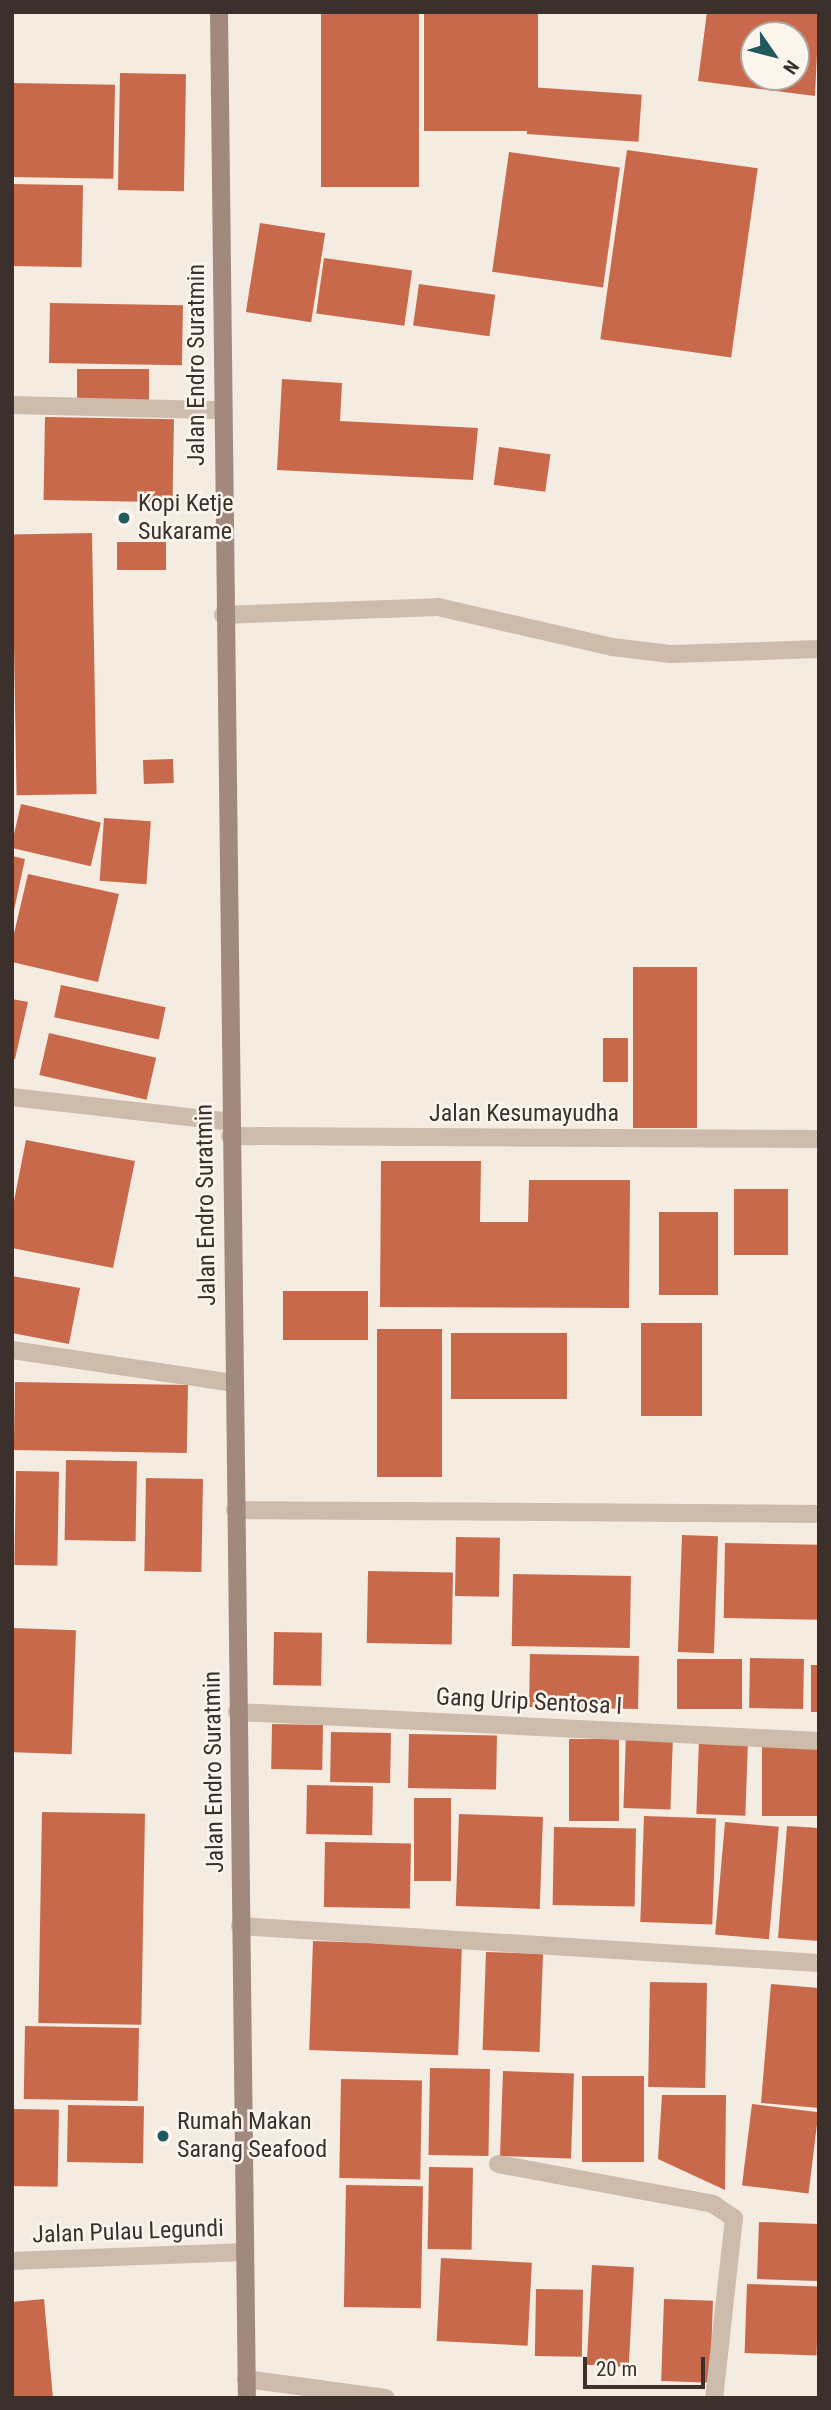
<!DOCTYPE html>
<html>
<head>
<meta charset="utf-8">
<style>
  body { margin:0 }
  #map { position:relative; width:831px; height:2410px; overflow:hidden; background:#f4ebe1; font-family:"Roboto Condensed",sans-serif }
  div>[style] { position:absolute }
  .building>* { inset:0; background:#c8694b; transform-origin:0 0 }
  .service>* { height:18px; margin:-9px; padding:0 9px; transform-origin:9px; border-radius:9px; background:#cdbbac }
  .minor>* { height:18px; margin:-9px; padding:0 9px; transform-origin:9px; border-radius:9px; background:#cdbbac }
  .tertiary>* { height:18px; margin:-9px; padding:0 9px; transform-origin:9px; border-radius:9px; background:#cdbbac }
  .secondary>* { height:18px; margin:-9px; padding:0 9px; transform-origin:9px; border-radius:9px; background:#a18a7d }
  .dots>* { width:19px; height:19px; translate:-50% -50%; box-sizing:border-box; border:4px solid #fbf5ee; border-radius:50% }
  span { translate:-50% -50%; white-space:nowrap; text-align:center; line-height:1.15; -webkit-text-stroke:5px #fbf5ee; paint-order:stroke }
  .street-label { font-size:24px; color:#3b302b }
  .poi-label { font-size:24px; color:#3b302b }
  .left { translate:0 -50%; text-align:left }
  .frame { position:absolute; inset:0; border:14px solid #3b302b; pointer-events:none }
  .north { position:absolute; left:740px; top:21px; width:70px; height:70px; box-sizing:border-box; background:#fbf5ee; border:2px solid #aea6a0; border-radius:50%; rotate:125deg; font-size:19px; font-weight:700; line-height:28px; text-align:center; color:#3b302b }
  .north::after { content:''; display:block; margin:auto; width:24px; height:32px; background:#1f5a5e; clip-path:polygon(50% 0,100% 100%,50% 72%,0 100%) }
  .scale { position:absolute; left:583px; top:2357px; width:122px; height:32px; box-sizing:border-box; border:4px solid #3b302b; border-top:0; padding-left:9px; font-size:21px; line-height:24px; white-space:nowrap; color:#3b302b; -webkit-text-stroke:5px #fbf5ee; paint-order:stroke }
</style>
</head>
<body>
<div id="map">
  <div class="building">
    <i style="left:321px;top:12px;width:98px;height:175px"></i>
    <i style="left:424px;top:12px;width:114px;height:119px"></i>
    <i style="clip-path:polygon(evenodd,707px 12px,819px 12px,815px 96px,698px 81px,707px 12px,754px 35px,796px 35px,796px 77px,754px 77px,754px 35px)"></i>
    <i style="left:120px;top:73px;width:66px;height:117px;rotate:1deg"></i>
    <i style="left:12px;top:83px;width:103px;height:94px;rotate:1deg"></i>
    <i style="left:530px;top:87px;width:112px;height:47px;rotate:4deg"></i>
    <i style="left:627px;top:150px;width:132px;height:191px;rotate:8deg"></i>
    <i style="left:509px;top:152px;width:112px;height:121px;rotate:8deg"></i>
    <i style="left:12px;top:184px;width:71px;height:82px;rotate:1deg"></i>
    <i style="left:260px;top:223px;width:66px;height:90px;rotate:9deg"></i>
    <i style="left:324px;top:258px;width:89px;height:56px;rotate:8deg"></i>
    <i style="left:419px;top:284px;width:77px;height:42px;rotate:8deg"></i>
    <i style="left:50px;top:303px;width:133px;height:60px;rotate:1deg"></i>
    <i style="left:77px;top:369px;width:72px;height:37px"></i>
    <i style="clip-path:polygon(282px 379px,342px 383px,340px 421px,478px 428px,473px 480px,277px 470px)"></i>
    <i style="left:45px;top:417px;width:129px;height:83px;rotate:1deg"></i>
    <i style="left:499px;top:447px;width:52px;height:38px;rotate:8deg"></i>
    <i style="left:92px;top:533px;width:261px;height:80px;rotate:89deg"></i>
    <i style="left:166px;top:542px;width:28px;height:49px;rotate:90deg"></i>
    <i style="left:173px;top:759px;width:24px;height:30px;rotate:88deg"></i>
    <i style="left:21px;top:804px;width:82px;height:45px;rotate:13deg"></i>
    <i style="left:104px;top:818px;width:47px;height:63px;rotate:4deg"></i>
    <i style="clip-path:polygon(12px 856px,25px 859px,13px 915px,12px 915px)"></i>
    <i style="clip-path:polygon(28px 874px,119px 894px,98px 982px,12px 962px,12px 942px)"></i>
    <i style="left:633px;top:967px;width:64px;height:161px"></i>
    <i style="left:61px;top:985px;width:107px;height:33px;rotate:12deg"></i>
    <i style="clip-path:polygon(12px 999px,28px 1002px,15px 1059px,12px 1059px)"></i>
    <i style="left:49px;top:1033px;width:110px;height:43px;rotate:13deg"></i>
    <i style="left:603px;top:1038px;width:25px;height:44px"></i>
    <i style="clip-path:polygon(26px 1140px,135px 1161px,113px 1268px,12px 1248px,12px 1211px)"></i>
    <i style="clip-path:polygon(381px 1161px,481px 1161px,480px 1222px,528px 1222px,529px 1180px,630px 1180px,629px 1308px,380px 1307px)"></i>
    <i style="left:734px;top:1189px;width:54px;height:66px"></i>
    <i style="left:659px;top:1212px;width:59px;height:83px"></i>
    <i style="clip-path:polygon(12px 1276px,80px 1288px,69px 1344px,12px 1333px)"></i>
    <i style="left:368px;top:1291px;width:49px;height:85px;rotate:90deg"></i>
    <i style="left:641px;top:1323px;width:61px;height:93px"></i>
    <i style="left:377px;top:1329px;width:65px;height:148px"></i>
    <i style="left:567px;top:1333px;width:66px;height:116px;rotate:90deg"></i>
    <i style="left:15px;top:1382px;width:173px;height:68px;rotate:1deg"></i>
    <i style="left:66px;top:1460px;width:71px;height:80px;rotate:1deg"></i>
    <i style="left:16px;top:1471px;width:43px;height:94px;rotate:1deg"></i>
    <i style="left:146px;top:1478px;width:57px;height:93px;rotate:1deg"></i>
    <i style="left:682px;top:1535px;width:36px;height:117px;rotate:2deg"></i>
    <i style="left:456px;top:1537px;width:44px;height:59px;rotate:1deg"></i>
    <i style="left:725px;top:1543px;width:94px;height:75px;rotate:1deg"></i>
    <i style="left:368px;top:1571px;width:85px;height:72px;rotate:1deg"></i>
    <i style="left:513px;top:1574px;width:118px;height:72px;rotate:1deg"></i>
    <i style="left:12px;top:1628px;width:64px;height:124px;rotate:2deg"></i>
    <i style="left:274px;top:1632px;width:48px;height:53px;rotate:1deg"></i>
    <i style="left:530px;top:1654px;width:109px;height:53px;rotate:1deg"></i>
    <i style="left:750px;top:1658px;width:54px;height:50px;rotate:1deg"></i>
    <i style="left:677px;top:1659px;width:65px;height:50px"></i>
    <i style="left:811px;top:1665px;width:8px;height:47px"></i>
    <i style="left:272px;top:1724px;width:51px;height:45px;rotate:1deg"></i>
    <i style="left:331px;top:1732px;width:60px;height:50px;rotate:1deg"></i>
    <i style="left:409px;top:1734px;width:88px;height:54px;rotate:1deg"></i>
    <i style="left:626px;top:1734px;width:47px;height:74px;rotate:2deg"></i>
    <i style="left:569px;top:1739px;width:50px;height:82px"></i>
    <i style="left:699px;top:1739px;width:49px;height:75px;rotate:2deg"></i>
    <i style="left:762px;top:1744px;width:57px;height:72px"></i>
    <i style="left:307px;top:1785px;width:66px;height:49px;rotate:1deg"></i>
    <i style="left:414px;top:1798px;width:37px;height:83px"></i>
    <i style="left:42px;top:1812px;width:103px;height:211px;rotate:1deg"></i>
    <i style="left:459px;top:1814px;width:84px;height:92px;rotate:2deg"></i>
    <i style="left:644px;top:1816px;width:72px;height:106px;rotate:2deg"></i>
    <i style="left:725px;top:1822px;width:54px;height:113px;rotate:5deg"></i>
    <i style="clip-path:polygon(787px 1826px,819px 1828px,819px 1941px,778px 1938px)"></i>
    <i style="left:554px;top:1827px;width:82px;height:78px;rotate:1deg"></i>
    <i style="left:325px;top:1842px;width:86px;height:65px;rotate:1deg"></i>
    <i style="left:313px;top:1941px;width:149px;height:109px;rotate:2deg"></i>
    <i style="left:486px;top:1952px;width:57px;height:98px;rotate:2deg"></i>
    <i style="left:650px;top:1982px;width:57px;height:105px;rotate:1deg"></i>
    <i style="clip-path:polygon(771px 1984px,819px 1988px,819px 2108px,761px 2103px)"></i>
    <i style="left:25px;top:2026px;width:114px;height:73px;rotate:1deg"></i>
    <i style="left:430px;top:2068px;width:60px;height:87px;rotate:1deg"></i>
    <i style="left:503px;top:2071px;width:71px;height:85px;rotate:2deg"></i>
    <i style="left:644px;top:2076px;width:86px;height:62px;rotate:90deg"></i>
    <i style="left:341px;top:2079px;width:81px;height:99px;rotate:1deg"></i>
    <i style="clip-path:polygon(662px 2095px,726px 2095px,725px 2190px,658px 2159px)"></i>
    <i style="left:752px;top:2104px;width:67px;height:82px;rotate:7deg"></i>
    <i style="left:68px;top:2105px;width:76px;height:57px;rotate:1deg"></i>
    <i style="left:12px;top:2109px;width:47px;height:77px;rotate:1deg"></i>
    <i style="left:429px;top:2167px;width:44px;height:82px;rotate:1deg"></i>
    <i style="left:346px;top:2185px;width:77px;height:122px;rotate:1deg"></i>
    <i style="left:759px;top:2222px;width:60px;height:57px;rotate:2deg"></i>
    <i style="left:441px;top:2258px;width:91px;height:83px;rotate:3deg"></i>
    <i style="left:592px;top:2265px;width:42px;height:100px;rotate:3deg"></i>
    <i style="left:747px;top:2284px;width:72px;height:69px;rotate:2deg"></i>
    <i style="left:536px;top:2289px;width:47px;height:67px;rotate:1deg"></i>
    <i style="clip-path:polygon(44px 2299px,53px 2398px,12px 2398px,12px 2302px)"></i>
    <i style="left:664px;top:2299px;width:49px;height:82px;rotate:2deg"></i>
  </div>
  <div class="service">
    <i style="left:223px;top:615px;width:215px;rotate:-2.1deg"></i>
    <i style="left:438px;top:607px;width:179px;rotate:12.9deg"></i>
    <i style="left:612px;top:647px;width:59px;rotate:6.8deg"></i>
    <i style="left:671px;top:654px;width:148px;rotate:-1.9deg"></i>
  </div>
  <div class="minor">
    <i style="left:12px;top:405px;width:210px;rotate:1.4deg"></i>
    <i style="left:12px;top:1097px;width:219px;rotate:6.5deg"></i>
    <i style="left:230px;top:1136px;width:589px;rotate:0.29deg"></i>
    <i style="left:12px;top:1350px;width:223px;rotate:8.5deg"></i>
    <i style="left:235px;top:1510px;width:584px;rotate:0.39deg"></i>
    <i style="left:237px;top:1712px;width:583px;rotate:2.85deg"></i>
    <i style="left:240px;top:1926px;width:580px;rotate:3.66deg"></i>
    <i style="left:498px;top:2164px;width:219px;rotate:10.5deg"></i>
    <i style="left:713px;top:2204px;width:25px;rotate:34deg"></i>
    <i style="left:734px;top:2218px;width:181px;rotate:96.3deg"></i>
  </div>
  <div class="tertiary">
    <i style="left:12px;top:2261px;width:233px;rotate:-2.2deg"></i>
    <i style="left:246px;top:2379px;width:141px;rotate:7.7deg"></i>
  </div>
  <div class="secondary">
    <i style="left:219px;top:12px;width:2386px;rotate:89.33deg"></i>
  </div>
  <div class="dots">
    <i style="left:124px;top:518px;background:#1f5a5e"></i>
    <i style="left:163px;top:2136px;background:#1f5a5e"></i>
  </div>
  <div class="street-label">
    <span style="left:197px;top:365px;rotate:-90deg">Jalan Endro Suratmin</span>
    <span style="left:524px;top:1114px">Jalan Kesumayudha</span>
    <span style="left:206px;top:1205px;rotate:-91deg">Jalan Endro Suratmin</span>
    <span style="left:529px;top:1702px;rotate:3deg">Gang Urip Sentosa I</span>
    <span style="left:214px;top:1772px;rotate:-91deg">Jalan Endro Suratmin</span>
    <span style="left:128px;top:2232px;rotate:-2deg">Jalan Pulau Legundi</span>
  </div>
  <div class="poi-label">
    <span class="left" style="left:138px;top:518px">Kopi Ketje<br>Sukarame</span>
    <span class="left" style="left:177px;top:2136px">Rumah Makan<br>Sarang Seafood</span>
  </div>
  <div class="frame"></div>
  <div class="north">N</div>
  <div class="scale">20 m</div>
</div>
</body>
</html>
